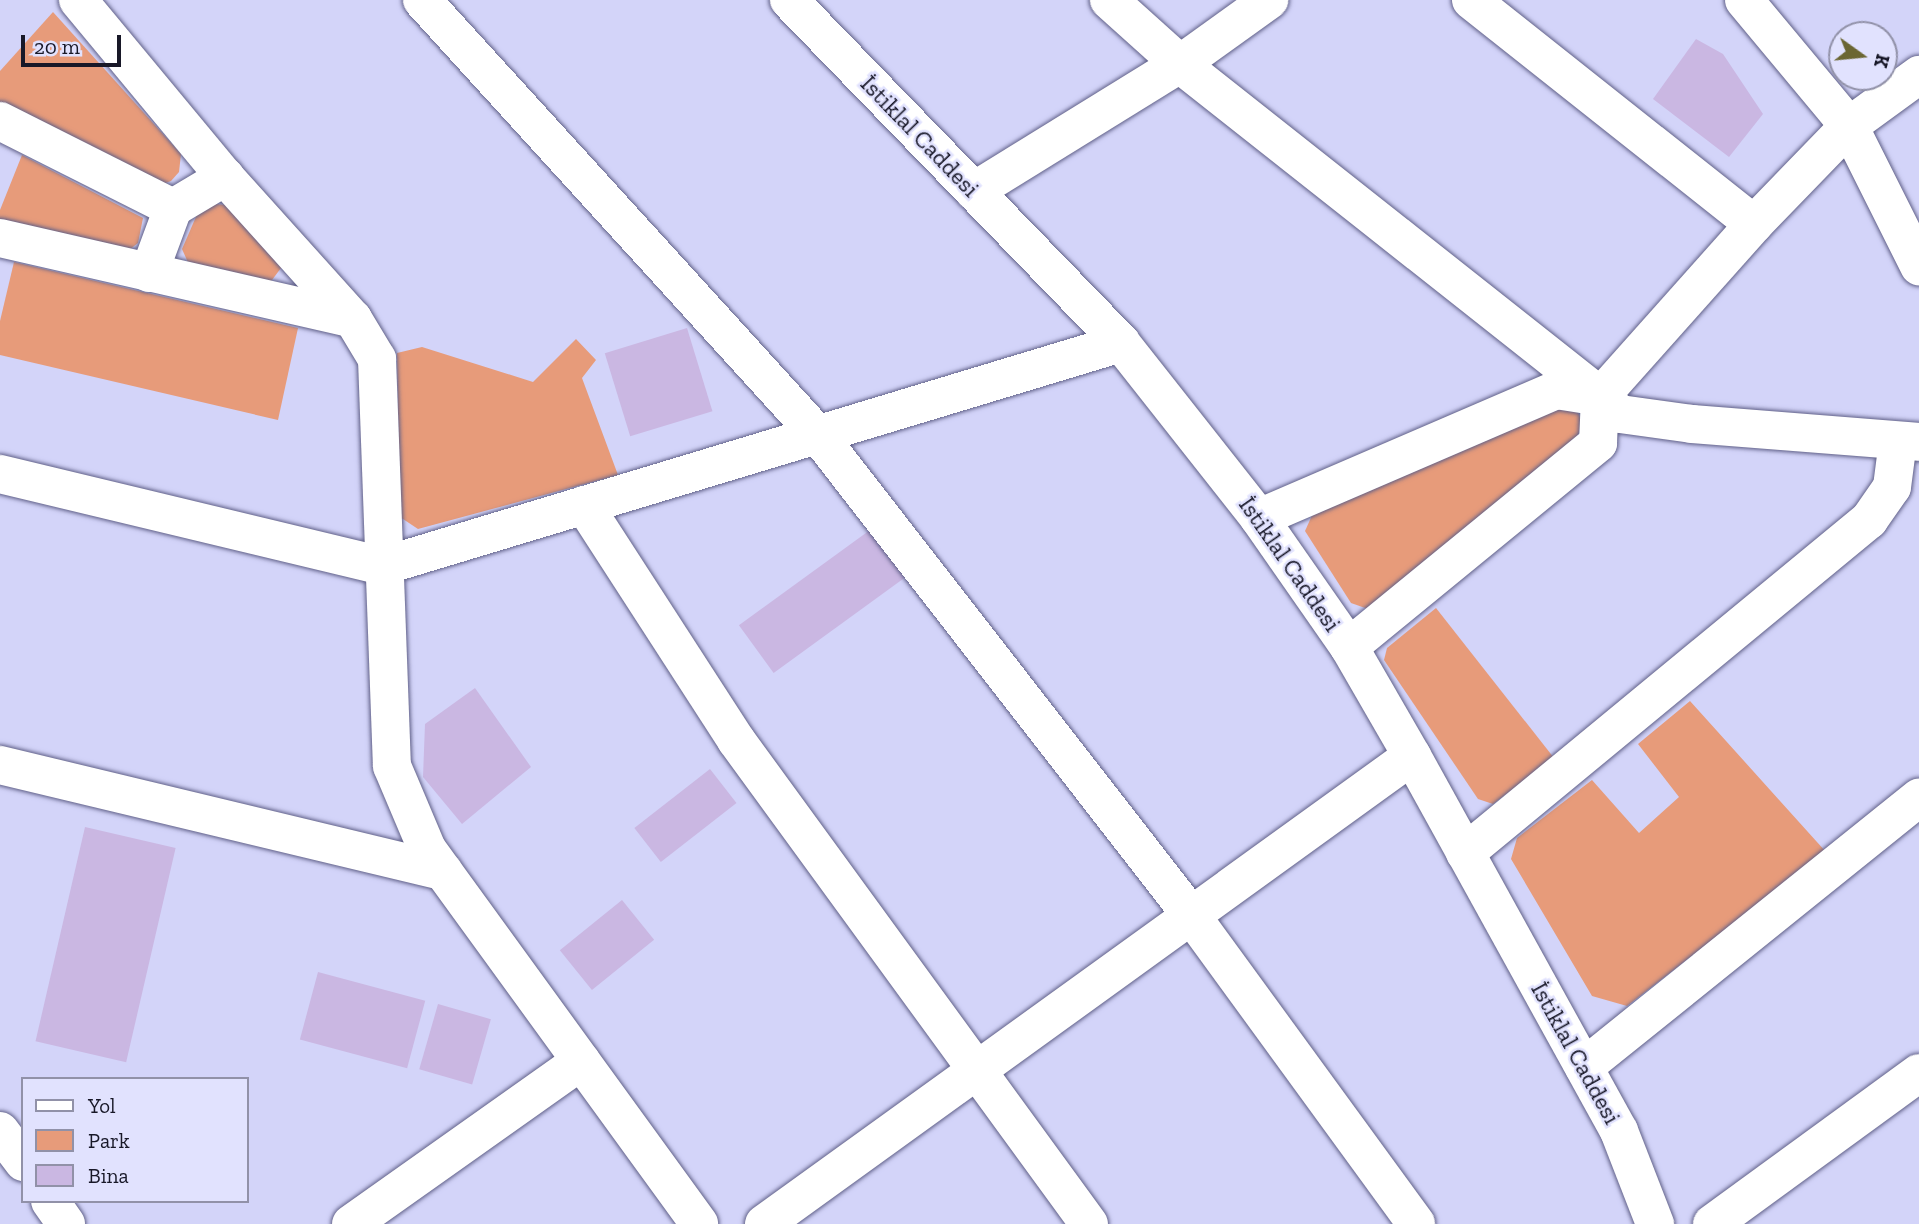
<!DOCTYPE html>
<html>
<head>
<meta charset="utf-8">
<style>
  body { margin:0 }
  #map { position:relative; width:1919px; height:1224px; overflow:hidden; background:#d3d4f9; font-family:"Zilla Slab",serif }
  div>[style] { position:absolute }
  .green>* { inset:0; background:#e79b7a }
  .building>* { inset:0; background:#cab7e2; transform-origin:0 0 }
  .roads { filter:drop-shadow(0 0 2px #606088) drop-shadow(0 0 2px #606088) }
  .street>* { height:38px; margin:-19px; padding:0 19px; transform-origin:19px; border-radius:19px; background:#fff }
  .secondary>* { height:38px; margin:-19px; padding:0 19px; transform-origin:19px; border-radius:19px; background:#fff }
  span { translate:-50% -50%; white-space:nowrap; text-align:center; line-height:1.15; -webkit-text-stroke:5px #e1e2fe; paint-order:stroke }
  .street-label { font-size:24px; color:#181828 }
  .legend { position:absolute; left:21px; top:1077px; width:228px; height:126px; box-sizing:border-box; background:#e1e2fe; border:2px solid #9191a8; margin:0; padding:9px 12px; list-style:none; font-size:21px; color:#181828 }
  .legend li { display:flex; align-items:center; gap:14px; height:35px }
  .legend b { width:35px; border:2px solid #9191a8 }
  .north { position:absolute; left:1828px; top:21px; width:70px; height:70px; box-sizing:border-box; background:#e1e2fe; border:2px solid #9191a8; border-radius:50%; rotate:105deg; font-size:19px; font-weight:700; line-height:28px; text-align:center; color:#181828 }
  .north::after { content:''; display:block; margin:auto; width:24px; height:32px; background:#6b6633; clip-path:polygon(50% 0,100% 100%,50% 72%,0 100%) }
  .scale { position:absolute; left:21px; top:35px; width:100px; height:32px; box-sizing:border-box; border:4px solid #181828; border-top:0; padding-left:9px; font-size:21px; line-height:24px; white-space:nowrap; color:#181828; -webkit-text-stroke:5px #e1e2fe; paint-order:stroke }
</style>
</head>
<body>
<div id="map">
  <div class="green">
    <i style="clip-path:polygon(53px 12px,181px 154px,179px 172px,171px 181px,160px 185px,0 103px,0 71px)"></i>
    <i style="clip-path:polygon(22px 155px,143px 218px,138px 243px,129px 250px,0 222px,0 210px)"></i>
    <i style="clip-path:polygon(215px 204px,227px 205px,284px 264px,269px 284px,190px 267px,182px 249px,199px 210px)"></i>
    <i style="clip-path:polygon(14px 262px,298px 328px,278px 420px,0 355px,0 321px)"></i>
    <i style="clip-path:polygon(576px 339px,596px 360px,582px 378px,618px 475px,418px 529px,400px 517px,397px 353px,422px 347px,533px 382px)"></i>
    <i style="clip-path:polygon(1561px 406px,1577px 410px,1582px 422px,1578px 435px,1368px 609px,1351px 603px,1305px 531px,1314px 511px)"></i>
    <i style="clip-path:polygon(1436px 608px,1554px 758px,1493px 804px,1478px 799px,1384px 660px,1387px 648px)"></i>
    <i style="clip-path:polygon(1690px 701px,1826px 852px,1627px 1006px,1592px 996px,1511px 859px,1517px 838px,1592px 780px,1639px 833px,1679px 797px,1638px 744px)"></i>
  </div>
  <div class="building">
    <i style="clip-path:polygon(1696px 39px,1723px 54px,1763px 114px,1729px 157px,1653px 99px)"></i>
    <i style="left:687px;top:328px;width:87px;height:86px;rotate:73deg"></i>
    <i style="left:870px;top:530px;width:59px;height:162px;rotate:54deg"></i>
    <i style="clip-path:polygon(475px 688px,531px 767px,462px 824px,423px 777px,425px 724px)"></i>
    <i style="left:710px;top:769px;width:43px;height:96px;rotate:52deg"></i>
    <i style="left:85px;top:827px;width:93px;height:220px;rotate:13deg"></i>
    <i style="left:622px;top:900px;width:51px;height:80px;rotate:51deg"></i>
    <i style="left:318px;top:972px;width:111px;height:70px;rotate:15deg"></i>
    <i style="left:438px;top:1004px;width:55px;height:68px;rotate:16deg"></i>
  </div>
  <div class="roads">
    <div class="street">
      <i style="left:78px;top:0;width:230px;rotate:50.3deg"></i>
      <i style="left:225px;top:177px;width:191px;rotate:48deg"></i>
      <i style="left:353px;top:319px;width:47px;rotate:59deg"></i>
      <i style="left:377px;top:359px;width:407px;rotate:87.9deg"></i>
      <i style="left:392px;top:766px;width:90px;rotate:67.1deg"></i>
      <i style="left:427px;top:849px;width:463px;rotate:54deg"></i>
      <i style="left:422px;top:0;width:588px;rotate:47.69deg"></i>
      <i style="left:818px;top:435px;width:608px;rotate:52.15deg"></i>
      <i style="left:1191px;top:915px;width:382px;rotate:53.9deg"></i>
      <i style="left:1109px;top:0;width:96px;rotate:42deg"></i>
      <i style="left:1180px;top:64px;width:534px;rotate:38.31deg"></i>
      <i style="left:1471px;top:0;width:361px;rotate:38.4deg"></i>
      <i style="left:0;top:121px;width:194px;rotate:26.7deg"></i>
      <i style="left:974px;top:191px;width:242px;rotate:-31.7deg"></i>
      <i style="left:1180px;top:64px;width:110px;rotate:-35.7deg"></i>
      <i style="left:0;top:238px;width:362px;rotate:12.9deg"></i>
      <i style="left:149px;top:273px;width:69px;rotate:-69.7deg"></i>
      <i style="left:173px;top:208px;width:61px;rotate:-30.8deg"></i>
      <i style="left:0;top:474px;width:394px;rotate:13.5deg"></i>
      <i style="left:383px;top:566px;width:771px;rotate:-16.81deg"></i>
      <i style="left:584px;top:505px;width:280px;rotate:57.1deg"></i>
      <i style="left:736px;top:740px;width:599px;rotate:53.9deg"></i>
      <i style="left:1259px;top:518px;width:323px;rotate:-23.3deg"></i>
      <i style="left:1556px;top:390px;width:45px;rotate:9deg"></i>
      <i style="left:1600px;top:397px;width:26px;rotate:40deg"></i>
      <i style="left:1620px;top:414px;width:73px;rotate:7.9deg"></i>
      <i style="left:1692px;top:424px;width:228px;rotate:4.5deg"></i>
      <i style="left:1349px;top:647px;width:322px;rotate:-39.3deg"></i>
      <i style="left:1598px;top:443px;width:46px;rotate:-87.5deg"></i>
      <i style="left:1600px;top:397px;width:232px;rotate:-48.3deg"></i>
      <i style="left:1754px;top:224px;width:136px;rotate:-45.9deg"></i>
      <i style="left:1849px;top:126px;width:87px;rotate:-36.1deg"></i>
      <i style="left:0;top:765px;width:456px;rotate:13.5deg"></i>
      <i style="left:1465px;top:853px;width:524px;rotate:-39.5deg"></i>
      <i style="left:1869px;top:520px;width:40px;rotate:-55.1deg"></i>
      <i style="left:1892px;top:487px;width:46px;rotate:-82.6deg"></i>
      <i style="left:1584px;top:1067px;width:430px;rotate:-38.8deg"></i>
      <i style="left:0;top:1131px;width:39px;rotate:53deg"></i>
      <i style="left:50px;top:1201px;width:28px;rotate:55deg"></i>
      <i style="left:351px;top:1224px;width:282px;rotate:-35.3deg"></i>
      <i style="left:764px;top:1224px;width:799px;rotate:-35.84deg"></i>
      <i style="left:1712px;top:1224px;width:256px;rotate:-36.1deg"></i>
    </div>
    <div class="secondary">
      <i style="left:789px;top:0;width:477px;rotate:45.9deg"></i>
      <i style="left:1121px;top:343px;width:223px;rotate:51.7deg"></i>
      <i style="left:1259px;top:518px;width:157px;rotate:55.1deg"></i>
      <i style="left:1349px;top:647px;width:126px;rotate:60deg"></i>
      <i style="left:1412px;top:756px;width:428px;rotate:61.1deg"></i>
      <i style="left:1619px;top:1131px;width:100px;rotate:68.8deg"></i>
      <i style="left:1744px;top:0;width:164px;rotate:50.2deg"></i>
      <i style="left:1849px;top:126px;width:157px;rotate:63.4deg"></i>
    </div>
  </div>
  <div class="street-label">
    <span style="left:920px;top:136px;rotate:46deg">İstiklal Caddesi</span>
    <span style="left:1290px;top:564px;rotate:55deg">İstiklal Caddesi</span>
    <span style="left:1576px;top:1053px;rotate:61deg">İstiklal Caddesi</span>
  </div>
  <ul class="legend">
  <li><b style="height:9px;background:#fff"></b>Yol</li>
  <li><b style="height:19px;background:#e79b7a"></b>Park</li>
  <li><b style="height:19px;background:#cab7e2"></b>Bina</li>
  </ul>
  <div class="north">K</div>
  <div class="scale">20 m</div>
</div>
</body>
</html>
